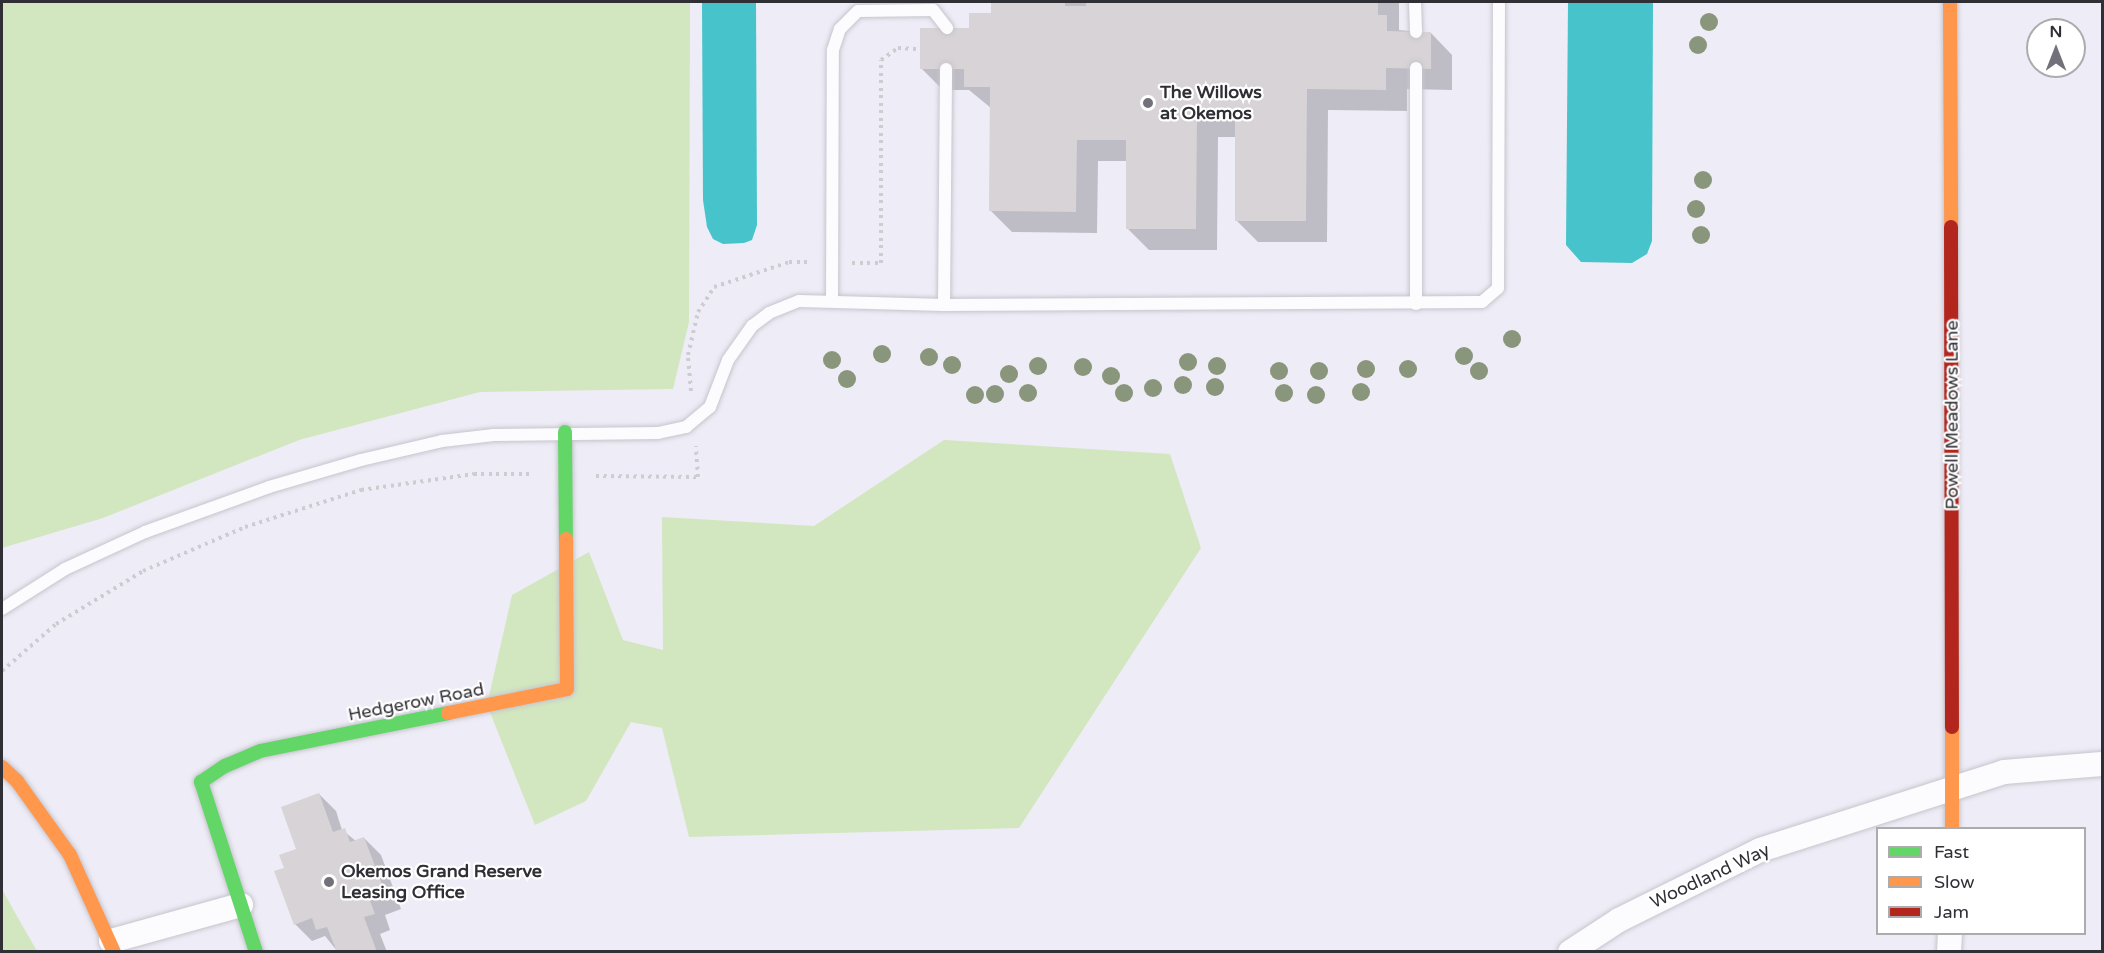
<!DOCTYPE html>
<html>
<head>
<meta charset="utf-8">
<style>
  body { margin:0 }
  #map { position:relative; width:2104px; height:953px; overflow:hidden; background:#eeecf6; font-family:"Varela Round",sans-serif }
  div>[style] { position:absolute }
  .green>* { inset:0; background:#d2e7bf }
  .water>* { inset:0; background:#47c3cb }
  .shadow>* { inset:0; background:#0003 }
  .building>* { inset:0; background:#d7d3d6 }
  .path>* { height:4px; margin-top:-2px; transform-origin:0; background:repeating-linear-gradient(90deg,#cdccd0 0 3px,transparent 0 7.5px) }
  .roads { filter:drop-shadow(0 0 2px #c6c5cd) drop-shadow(0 0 2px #c6c5cd) }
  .lane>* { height:12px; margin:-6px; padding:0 6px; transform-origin:6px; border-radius:6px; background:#fcfcfe }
  .street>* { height:24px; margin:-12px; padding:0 12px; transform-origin:12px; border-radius:12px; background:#fcfcfe }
  .fast>* { height:14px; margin:-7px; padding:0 7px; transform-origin:7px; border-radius:7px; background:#63d668 }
  .slow>* { height:14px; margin:-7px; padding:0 7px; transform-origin:7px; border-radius:7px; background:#ff974d }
  .jam>* { height:14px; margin:-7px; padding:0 7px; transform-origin:7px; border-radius:7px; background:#b3261e }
  .trees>* { width:18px; height:18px; margin:-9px; border-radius:50%; background:#89967b }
  .dots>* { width:16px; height:16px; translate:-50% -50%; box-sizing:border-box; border:3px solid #fff; border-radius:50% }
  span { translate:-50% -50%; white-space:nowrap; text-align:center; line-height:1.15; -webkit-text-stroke:4.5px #fff; paint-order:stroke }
  .poi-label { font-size:18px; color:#302f36; font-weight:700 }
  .left { translate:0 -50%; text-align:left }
  .street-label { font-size:18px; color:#302f36 }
  .frame { position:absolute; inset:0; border:3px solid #302f36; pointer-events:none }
  .legend { position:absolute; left:1876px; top:827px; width:210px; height:108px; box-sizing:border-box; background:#fff; border:2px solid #acacaf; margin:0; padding:8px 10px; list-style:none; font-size:18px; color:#302f36 }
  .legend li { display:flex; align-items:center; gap:12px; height:30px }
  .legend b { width:30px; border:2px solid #acacaf }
  .north { position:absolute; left:2026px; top:18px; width:60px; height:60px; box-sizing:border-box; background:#fff; border:2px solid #acacaf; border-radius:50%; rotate:0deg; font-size:16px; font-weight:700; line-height:24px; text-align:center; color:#302f36 }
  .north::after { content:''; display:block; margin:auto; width:21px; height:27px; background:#727179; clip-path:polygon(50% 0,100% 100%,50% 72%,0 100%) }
</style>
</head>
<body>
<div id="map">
  <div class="green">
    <i style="clip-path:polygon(2px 2px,690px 2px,689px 322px,673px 389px,480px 392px,299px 440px,103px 518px,2px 548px)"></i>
    <i style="clip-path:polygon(944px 440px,1170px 454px,1201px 548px,1019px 828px,689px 837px,662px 728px,631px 722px,586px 801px,535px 825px,487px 705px,512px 595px,589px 552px,623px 640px,663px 650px,662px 517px,814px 526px)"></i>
    <i style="clip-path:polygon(2px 889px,18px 918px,37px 951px,2px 951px)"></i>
  </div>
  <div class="water">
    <i style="clip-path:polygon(702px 2px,756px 2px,757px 225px,752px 240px,744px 243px,723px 244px,713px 239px,707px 227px,703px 200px)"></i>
    <i style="clip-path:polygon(1568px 2px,1653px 2px,1652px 241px,1647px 254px,1632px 263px,1581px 262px,1566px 245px)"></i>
  </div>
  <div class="shadow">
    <i style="clip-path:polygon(992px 2px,1399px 2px,1399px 30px,1431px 33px,1452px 55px,1452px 90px,1407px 89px,1407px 111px,1328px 110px,1327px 242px,1258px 242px,1236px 220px,1237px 137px,1218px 137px,1217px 250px,1149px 250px,1127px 228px,1128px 161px,1098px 161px,1097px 233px,1012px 232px,991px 211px,991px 108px,969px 90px,943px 90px,921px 68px,992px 15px)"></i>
    <i style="clip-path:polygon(319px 794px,336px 811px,342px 830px,356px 841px,364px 838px,381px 855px,401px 909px,385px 915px,390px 930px,380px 934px,387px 952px,338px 952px,325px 936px,312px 941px,295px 924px,286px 868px,298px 850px)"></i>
  </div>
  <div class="building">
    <i style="clip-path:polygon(991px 2px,1065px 2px,1065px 6px,1086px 6px,1086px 2px,1378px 2px,1378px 15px,1387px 15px,1387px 31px,1431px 32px,1431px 69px,1386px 68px,1386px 90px,1307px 89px,1306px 221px,1235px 221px,1235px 117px,1197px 116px,1196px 229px,1126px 229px,1126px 140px,1077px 140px,1076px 212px,989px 211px,990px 87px,964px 87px,964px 69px,920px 69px,920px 28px,969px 28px,969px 13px,991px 13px)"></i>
    <i style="clip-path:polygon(319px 793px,333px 832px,345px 828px,350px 842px,364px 837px,385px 892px,369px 898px,375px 914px,364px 917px,377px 952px,337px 952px,327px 927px,316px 930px,312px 918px,294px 925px,274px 871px,284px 868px,279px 855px,296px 849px,281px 807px)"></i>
  </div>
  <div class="path">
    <i style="left:852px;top:263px;width:29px"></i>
    <i style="left:881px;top:263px;width:203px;rotate:-90deg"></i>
    <i style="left:881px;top:60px;width:21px;rotate:-35deg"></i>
    <i style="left:898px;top:48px;width:22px;rotate:3deg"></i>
    <i style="left:691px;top:391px;width:36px;rotate:-95deg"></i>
    <i style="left:688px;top:355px;width:44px;rotate:-76.9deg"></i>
    <i style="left:698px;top:312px;width:30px;rotate:-57deg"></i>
    <i style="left:714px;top:287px;width:79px;rotate:-18.4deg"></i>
    <i style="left:789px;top:262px;width:23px"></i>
    <i style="left:596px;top:476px;width:102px;rotate:0.6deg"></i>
    <i style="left:698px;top:477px;width:31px;rotate:-94deg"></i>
    <i style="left:2px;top:671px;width:72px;rotate:-41deg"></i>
    <i style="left:56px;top:624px;width:102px;rotate:-31.3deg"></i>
    <i style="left:143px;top:571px;width:111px;rotate:-23.3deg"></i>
    <i style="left:245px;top:527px;width:122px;rotate:-17.7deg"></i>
    <i style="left:361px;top:490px;width:114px;rotate:-8.1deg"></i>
    <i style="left:474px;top:474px;width:60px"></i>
  </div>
  <div class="roads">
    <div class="lane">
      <i style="left:1415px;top:2px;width:30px;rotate:88deg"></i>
      <i style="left:1416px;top:68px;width:236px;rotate:90deg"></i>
      <i style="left:832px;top:301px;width:251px;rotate:-89.8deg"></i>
      <i style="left:833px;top:50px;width:22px;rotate:-72deg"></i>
      <i style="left:840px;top:29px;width:25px;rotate:-45deg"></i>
      <i style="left:858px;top:11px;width:75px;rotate:-0.8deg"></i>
      <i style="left:933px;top:10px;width:23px;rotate:52deg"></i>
      <i style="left:944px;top:305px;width:236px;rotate:-89.5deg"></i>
      <i style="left:2px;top:609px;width:75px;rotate:-32.4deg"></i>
      <i style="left:65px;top:569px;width:88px;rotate:-24.8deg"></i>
      <i style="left:145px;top:532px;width:132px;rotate:-19.9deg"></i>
      <i style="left:269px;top:487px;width:96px;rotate:-16.4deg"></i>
      <i style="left:361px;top:460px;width:83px;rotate:-13.2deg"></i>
      <i style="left:442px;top:441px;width:52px;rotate:-6.6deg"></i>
      <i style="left:494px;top:435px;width:164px;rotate:-0.7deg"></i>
      <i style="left:658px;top:433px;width:29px;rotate:-12deg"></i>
      <i style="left:686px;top:427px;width:31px;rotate:-40deg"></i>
      <i style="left:710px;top:407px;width:50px;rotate:-69deg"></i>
      <i style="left:728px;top:360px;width:42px;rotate:-54.8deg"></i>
      <i style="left:752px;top:326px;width:21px;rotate:-37deg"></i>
      <i style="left:769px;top:313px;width:32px;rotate:-22deg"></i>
      <i style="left:799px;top:301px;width:145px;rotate:1.6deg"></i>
      <i style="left:944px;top:305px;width:538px;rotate:-0.32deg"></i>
      <i style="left:1482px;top:302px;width:21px;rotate:-41deg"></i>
      <i style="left:1498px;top:288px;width:286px;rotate:-89.8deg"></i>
    </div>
    <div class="street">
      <i style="left:111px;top:941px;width:135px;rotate:-15.5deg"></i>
      <i style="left:1570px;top:952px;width:59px;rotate:-33.1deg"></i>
      <i style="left:1619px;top:920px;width:157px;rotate:-26.4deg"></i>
      <i style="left:1760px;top:850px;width:256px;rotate:-17.7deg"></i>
      <i style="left:2004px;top:772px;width:98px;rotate:-4.7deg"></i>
      <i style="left:1949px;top:952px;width:18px;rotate:-87deg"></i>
    </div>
    <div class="fast">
      <i style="left:565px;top:432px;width:107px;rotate:89.5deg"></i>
      <i style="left:256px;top:952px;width:179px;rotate:-107.9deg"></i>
      <i style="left:201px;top:782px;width:29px;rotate:-34deg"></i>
      <i style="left:225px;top:766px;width:38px;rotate:-23deg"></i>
      <i style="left:260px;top:751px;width:192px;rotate:-11.4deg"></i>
    </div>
    <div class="slow">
      <i style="left:1950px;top:2px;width:225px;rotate:89.7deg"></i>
      <i style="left:448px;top:713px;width:121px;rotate:-11.4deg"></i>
      <i style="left:567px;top:689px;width:150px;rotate:-90.4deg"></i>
      <i style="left:1952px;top:727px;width:101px;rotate:90deg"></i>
      <i style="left:2px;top:767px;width:21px;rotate:43deg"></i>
      <i style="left:17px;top:781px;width:91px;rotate:54.4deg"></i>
      <i style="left:70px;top:855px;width:107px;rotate:65.6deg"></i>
    </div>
    <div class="jam">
      <i style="left:1951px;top:227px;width:500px;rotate:89.89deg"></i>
    </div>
  </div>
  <div class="trees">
    <i style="left:1709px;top:22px"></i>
    <i style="left:1698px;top:45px"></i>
    <i style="left:1703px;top:180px"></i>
    <i style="left:1696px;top:209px"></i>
    <i style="left:1701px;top:235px"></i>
    <i style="left:1512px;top:339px"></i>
    <i style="left:882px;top:354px"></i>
    <i style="left:1464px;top:356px"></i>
    <i style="left:929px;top:357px"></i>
    <i style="left:832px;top:360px"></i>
    <i style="left:1188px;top:362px"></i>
    <i style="left:952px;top:365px"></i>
    <i style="left:1038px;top:366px"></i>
    <i style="left:1217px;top:366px"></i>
    <i style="left:1083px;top:367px"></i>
    <i style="left:1366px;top:369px"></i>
    <i style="left:1408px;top:369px"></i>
    <i style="left:1279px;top:371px"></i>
    <i style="left:1319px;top:371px"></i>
    <i style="left:1479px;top:371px"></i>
    <i style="left:1009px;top:374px"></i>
    <i style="left:1111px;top:376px"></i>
    <i style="left:847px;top:379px"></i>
    <i style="left:1183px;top:385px"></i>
    <i style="left:1215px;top:387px"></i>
    <i style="left:1153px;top:388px"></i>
    <i style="left:1361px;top:392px"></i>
    <i style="left:1028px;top:393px"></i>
    <i style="left:1124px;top:393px"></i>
    <i style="left:1284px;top:393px"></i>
    <i style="left:995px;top:394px"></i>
    <i style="left:975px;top:395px"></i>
    <i style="left:1316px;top:395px"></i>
  </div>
  <div class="dots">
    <i style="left:1148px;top:103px;background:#727179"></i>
    <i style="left:329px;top:882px;background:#727179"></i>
  </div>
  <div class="poi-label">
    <span class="left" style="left:1160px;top:103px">The Willows<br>at Okemos</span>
    <span class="left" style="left:341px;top:882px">Okemos Grand Reserve<br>Leasing Office</span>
  </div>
  <div class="street-label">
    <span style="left:1952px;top:415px;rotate:-90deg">Powell Meadows Lane</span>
    <span style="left:416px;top:702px;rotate:-11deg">Hedgerow Road</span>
    <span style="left:1710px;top:876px;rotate:-25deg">Woodland Way</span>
  </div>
  <div class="frame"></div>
  <ul class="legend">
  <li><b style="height:8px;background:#63d668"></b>Fast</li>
  <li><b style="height:8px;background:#ff974d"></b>Slow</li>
  <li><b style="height:8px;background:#b3261e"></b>Jam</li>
  </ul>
  <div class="north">N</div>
</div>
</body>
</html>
